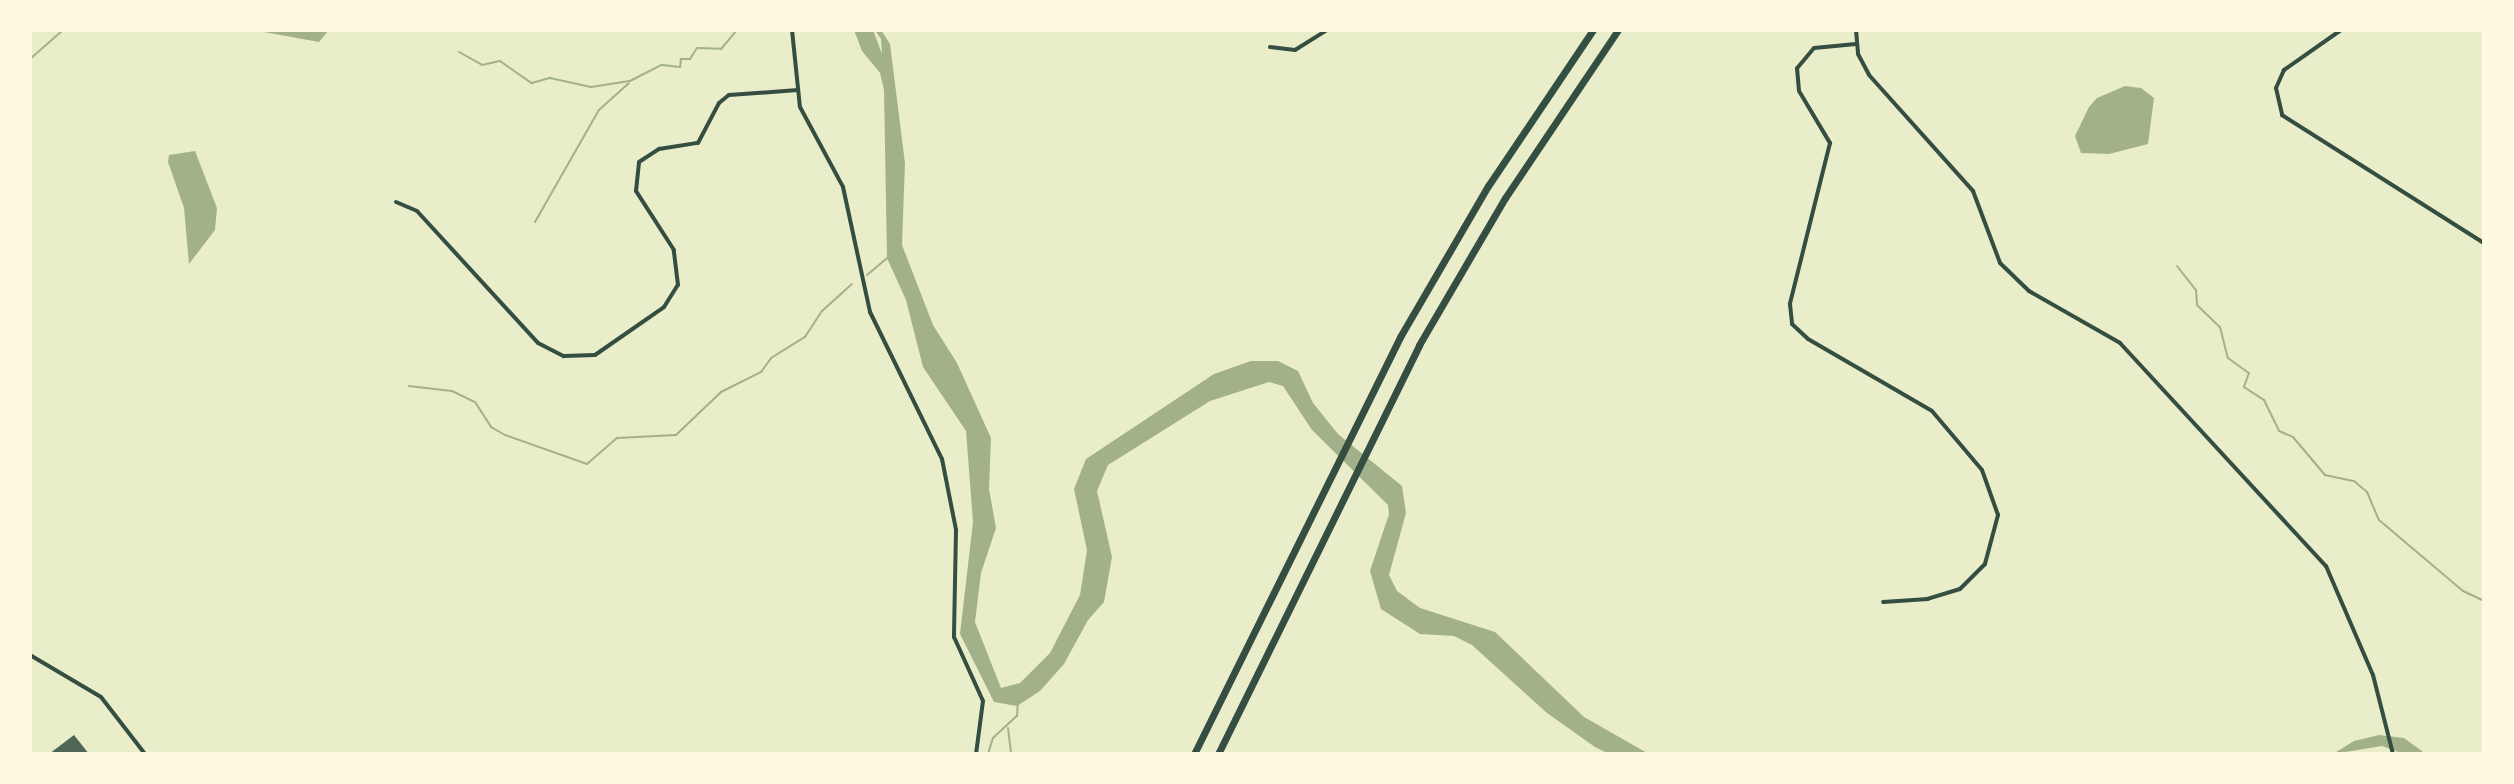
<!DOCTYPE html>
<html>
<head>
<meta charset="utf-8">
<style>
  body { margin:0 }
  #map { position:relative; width:2514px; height:784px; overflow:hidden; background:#e9edc9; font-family:Lato,sans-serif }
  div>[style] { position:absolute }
  .water>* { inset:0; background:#a3b18a }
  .stream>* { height:2px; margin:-1px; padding:0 1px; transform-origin:1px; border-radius:1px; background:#a3b18a }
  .building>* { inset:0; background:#4f6655 }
  .minor>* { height:4px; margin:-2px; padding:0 2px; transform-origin:2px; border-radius:2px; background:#344e41 }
  .tertiary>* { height:4px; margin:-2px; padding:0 2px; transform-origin:2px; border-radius:2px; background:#344e41 }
  .motorway>* { height:7px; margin:-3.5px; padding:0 3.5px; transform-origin:3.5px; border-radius:3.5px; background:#344e41 }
  span { translate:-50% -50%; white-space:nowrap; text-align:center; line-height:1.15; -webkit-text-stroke:7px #fefae0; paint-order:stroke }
  .frame { position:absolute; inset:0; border:32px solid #fefae0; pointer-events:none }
</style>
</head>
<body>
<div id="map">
  <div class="water">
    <i style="clip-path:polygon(253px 30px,329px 30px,319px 42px)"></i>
    <i style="clip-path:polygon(854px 30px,873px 30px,882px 54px,881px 39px,875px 30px,881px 30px,890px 44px,905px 163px,902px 245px,933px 325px,957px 363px,991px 438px,989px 489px,996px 528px,981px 573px,975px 622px,1001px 688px,1020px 683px,1050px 653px,1080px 595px,1087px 550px,1074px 489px,1086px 459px,1214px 374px,1251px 361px,1278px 361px,1298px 371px,1313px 403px,1338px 434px,1402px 486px,1406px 513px,1389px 575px,1397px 591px,1420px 608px,1495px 632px,1584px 717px,1649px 754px,1609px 754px,1595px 747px,1547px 713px,1472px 645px,1454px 636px,1420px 634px,1381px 609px,1370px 571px,1389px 514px,1388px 505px,1312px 430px,1283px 386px,1269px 382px,1210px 401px,1108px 465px,1097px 491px,1112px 557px,1104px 602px,1088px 620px,1064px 664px,1040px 691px,1017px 706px,994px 702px,960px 634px,973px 522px,966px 431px,923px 367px,906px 300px,887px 258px,884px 90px,880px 73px,862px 51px)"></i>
    <i style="clip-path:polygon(2125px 86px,2141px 88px,2154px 98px,2148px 144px,2109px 154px,2081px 153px,2075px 136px,2089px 107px,2097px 98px)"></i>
    <i style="clip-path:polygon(195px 151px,217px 208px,215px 230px,189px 264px,184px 208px,168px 162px,169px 155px)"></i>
    <i style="clip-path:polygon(2379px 735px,2404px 738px,2426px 754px,2404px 754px,2382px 746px,2333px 754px,2354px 741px)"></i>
  </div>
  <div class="stream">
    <i style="left:82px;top:30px;width:4px"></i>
    <i style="left:743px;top:30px;width:6px"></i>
    <i style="left:459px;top:52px;width:26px;rotate:29deg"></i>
    <i style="left:482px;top:65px;width:18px;rotate:-13deg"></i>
    <i style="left:500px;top:61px;width:39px;rotate:35deg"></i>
    <i style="left:532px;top:83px;width:19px;rotate:-16deg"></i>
    <i style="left:550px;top:78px;width:42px;rotate:12.4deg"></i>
    <i style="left:591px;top:87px;width:39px;rotate:-9deg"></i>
    <i style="left:630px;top:81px;width:36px;rotate:-27deg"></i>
    <i style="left:662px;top:65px;width:18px;rotate:6deg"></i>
    <i style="left:680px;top:67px;width:8px;rotate:-83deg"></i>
    <i style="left:681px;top:59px;width:9px"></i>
    <i style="left:690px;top:59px;width:13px;rotate:-58deg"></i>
    <i style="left:697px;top:48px;width:24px;rotate:2deg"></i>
    <i style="left:721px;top:49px;width:25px;rotate:-50deg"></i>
    <i style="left:30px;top:59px;width:44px;rotate:-41.3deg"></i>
    <i style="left:535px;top:222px;width:129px;rotate:-60.3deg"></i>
    <i style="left:599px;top:110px;width:40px;rotate:-42deg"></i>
    <i style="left:2177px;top:266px;width:31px;rotate:52deg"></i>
    <i style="left:2196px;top:290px;width:15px;rotate:86deg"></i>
    <i style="left:2197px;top:305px;width:32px;rotate:44deg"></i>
    <i style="left:2220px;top:327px;width:32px;rotate:76deg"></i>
    <i style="left:2228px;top:358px;width:26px;rotate:36deg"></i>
    <i style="left:2249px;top:373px;width:15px;rotate:110deg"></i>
    <i style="left:2244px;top:387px;width:24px;rotate:33deg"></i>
    <i style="left:2264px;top:400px;width:34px;rotate:64deg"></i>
    <i style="left:2279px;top:431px;width:15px;rotate:23deg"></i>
    <i style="left:2293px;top:437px;width:50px;rotate:49.9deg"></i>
    <i style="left:2325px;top:475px;width:30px;rotate:12deg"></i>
    <i style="left:2354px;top:481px;width:17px;rotate:40deg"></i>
    <i style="left:2367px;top:492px;width:30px;rotate:67deg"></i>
    <i style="left:2379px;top:520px;width:110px;rotate:40.2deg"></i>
    <i style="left:2463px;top:591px;width:23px;rotate:25deg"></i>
    <i style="left:867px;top:275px;width:26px;rotate:-40deg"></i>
    <i style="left:409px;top:386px;width:43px;rotate:6.6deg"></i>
    <i style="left:452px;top:391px;width:25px;rotate:26deg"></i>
    <i style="left:475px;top:402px;width:30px;rotate:57deg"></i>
    <i style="left:491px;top:427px;width:16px;rotate:30deg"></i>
    <i style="left:505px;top:435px;width:87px;rotate:19.5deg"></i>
    <i style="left:587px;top:464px;width:40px;rotate:-41deg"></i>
    <i style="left:617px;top:438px;width:59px;rotate:-2.9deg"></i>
    <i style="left:676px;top:435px;width:62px;rotate:-43.7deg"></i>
    <i style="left:721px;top:392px;width:45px;rotate:-26.6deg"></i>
    <i style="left:761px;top:372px;width:17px;rotate:-54deg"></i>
    <i style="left:771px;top:358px;width:40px;rotate:-32deg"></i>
    <i style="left:805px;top:337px;width:31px;rotate:-57deg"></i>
    <i style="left:822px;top:311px;width:40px;rotate:-42deg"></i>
    <i style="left:1008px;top:728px;width:26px;rotate:83deg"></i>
    <i style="left:988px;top:754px;width:17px;rotate:-73deg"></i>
    <i style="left:993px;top:738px;width:33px;rotate:-43deg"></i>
    <i style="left:1017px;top:716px;width:13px;rotate:-86deg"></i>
  </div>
  <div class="building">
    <i style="clip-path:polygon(74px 735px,89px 754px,49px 754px)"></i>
  </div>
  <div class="minor">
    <i style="left:792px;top:30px;width:77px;rotate:84.1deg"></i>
    <i style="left:800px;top:107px;width:91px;rotate:61.7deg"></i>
    <i style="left:843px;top:187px;width:128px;rotate:77.8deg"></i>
    <i style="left:870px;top:312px;width:164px;rotate:63.9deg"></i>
    <i style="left:942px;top:459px;width:72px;rotate:78.8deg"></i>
    <i style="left:956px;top:530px;width:107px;rotate:91.1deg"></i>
    <i style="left:954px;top:637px;width:70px;rotate:65.6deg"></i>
    <i style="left:983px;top:701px;width:53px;rotate:97.5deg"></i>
    <i style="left:2341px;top:30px;width:70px;rotate:144.9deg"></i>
    <i style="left:2284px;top:70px;width:20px;rotate:114deg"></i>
    <i style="left:2276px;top:88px;width:28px;rotate:77deg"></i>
    <i style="left:2282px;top:115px;width:239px;rotate:32.4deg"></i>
    <i style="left:1856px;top:44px;width:42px;rotate:174.6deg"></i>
    <i style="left:1814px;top:48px;width:26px;rotate:130deg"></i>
    <i style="left:1797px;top:68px;width:23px;rotate:85deg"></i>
    <i style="left:1799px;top:91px;width:61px;rotate:59.2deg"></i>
    <i style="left:1830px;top:143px;width:166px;rotate:104deg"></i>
    <i style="left:1790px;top:304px;width:20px;rotate:84deg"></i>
    <i style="left:1792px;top:324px;width:22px;rotate:43deg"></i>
    <i style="left:1808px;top:339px;width:143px;rotate:30.1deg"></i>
    <i style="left:1932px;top:411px;width:77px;rotate:49.7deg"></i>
    <i style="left:1982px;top:470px;width:48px;rotate:70.4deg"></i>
    <i style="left:1998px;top:515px;width:51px;rotate:104.9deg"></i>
    <i style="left:1985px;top:564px;width:35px;rotate:135deg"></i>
    <i style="left:1960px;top:589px;width:34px;rotate:163deg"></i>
    <i style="left:1928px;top:599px;width:45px;rotate:176.2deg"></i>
    <i style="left:1270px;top:47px;width:25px;rotate:7deg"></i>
    <i style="left:1295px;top:50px;width:38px;rotate:-32deg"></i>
    <i style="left:396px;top:202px;width:23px;rotate:23deg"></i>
    <i style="left:417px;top:211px;width:179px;rotate:47.5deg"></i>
    <i style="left:538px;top:343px;width:29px;rotate:27deg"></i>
    <i style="left:564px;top:356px;width:31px;rotate:-2deg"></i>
    <i style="left:595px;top:355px;width:84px;rotate:-34.8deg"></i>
    <i style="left:664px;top:307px;width:26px;rotate:-58deg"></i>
    <i style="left:678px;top:285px;width:35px;rotate:-97deg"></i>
    <i style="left:674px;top:250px;width:70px;rotate:-122.8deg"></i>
    <i style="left:636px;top:191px;width:29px;rotate:-84deg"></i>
    <i style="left:639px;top:162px;width:24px;rotate:-33deg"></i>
    <i style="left:659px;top:149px;width:39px;rotate:-9deg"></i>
    <i style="left:698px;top:143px;width:45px;rotate:-62.3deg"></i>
    <i style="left:719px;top:103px;width:13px;rotate:-39deg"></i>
    <i style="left:729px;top:95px;width:69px;rotate:-4.1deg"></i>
    <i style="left:30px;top:655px;width:82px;rotate:30.6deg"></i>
    <i style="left:101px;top:697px;width:72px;rotate:52.3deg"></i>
  </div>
  <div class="tertiary">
    <i style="left:1856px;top:30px;width:24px;rotate:85deg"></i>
    <i style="left:1858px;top:54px;width:24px;rotate:62deg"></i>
    <i style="left:1869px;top:75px;width:156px;rotate:48.1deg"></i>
    <i style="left:1973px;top:191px;width:77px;rotate:69.4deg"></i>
    <i style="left:2000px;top:263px;width:40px;rotate:44deg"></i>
    <i style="left:2029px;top:291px;width:105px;rotate:29.7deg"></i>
    <i style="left:2120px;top:343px;width:304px;rotate:47.3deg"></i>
    <i style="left:2326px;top:566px;width:119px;rotate:66.7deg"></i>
    <i style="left:2373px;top:675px;width:81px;rotate:75.8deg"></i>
  </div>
  <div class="motorway">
    <i style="left:1194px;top:754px;width:465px;rotate:-63.7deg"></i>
    <i style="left:1400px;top:337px;width:175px;rotate:-59.8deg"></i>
    <i style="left:1488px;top:186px;width:188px;rotate:-56.1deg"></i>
    <i style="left:1218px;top:754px;width:456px;rotate:-63.8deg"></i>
    <i style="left:1419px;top:345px;width:170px;rotate:-59.7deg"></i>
    <i style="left:1505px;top:198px;width:202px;rotate:-56.1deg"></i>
  </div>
  <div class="frame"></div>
</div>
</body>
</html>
